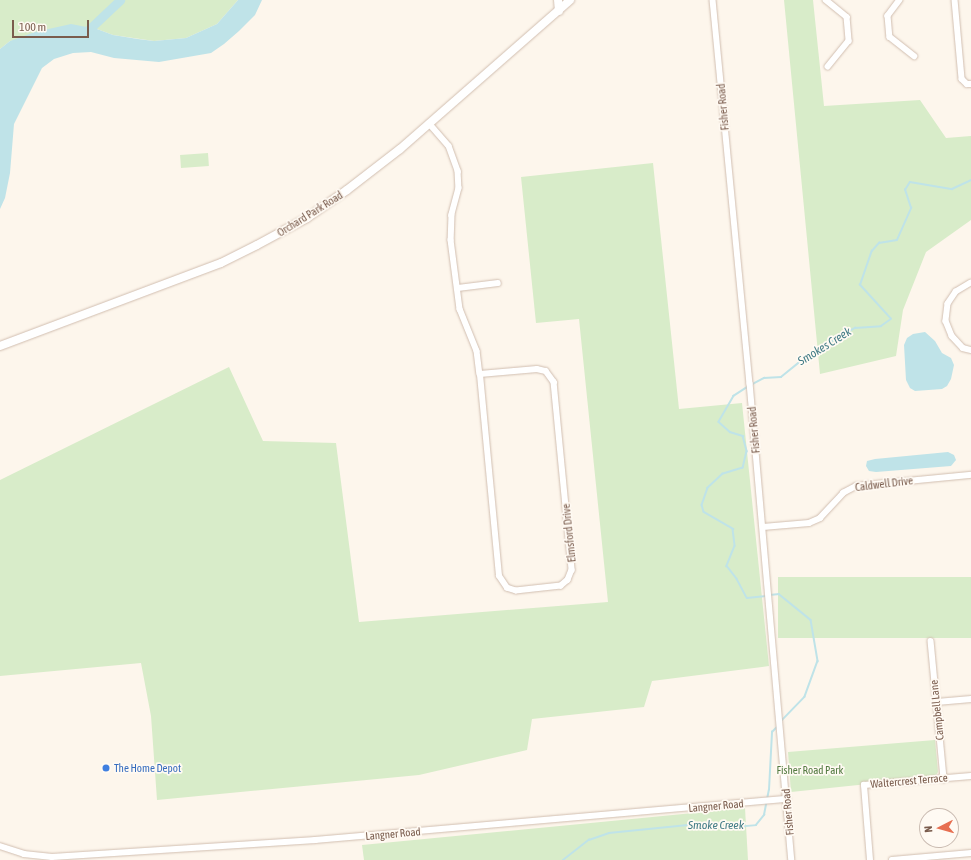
<!DOCTYPE html>
<html>
<head>
<meta charset="utf-8">
<style>
  body { margin:0 }
  #map { position:relative; width:971px; height:860px; overflow:hidden; background:#fdf6ec; font-family:"Asap Condensed",sans-serif }
  div>[style] { position:absolute }
  .green>* { inset:0; background:#d8ecc9; transform-origin:0 0 }
  .water>* { inset:0; background:#bfe3e8 }
  .stream>* { height:1.5px; margin:-0.75px; padding:0 0.75px; transform-origin:0.75px; border-radius:0.75px; background:#bfe3e8 }
  .river>* { height:9px; margin:-4.5px; padding:0 4.5px; transform-origin:4.5px; border-radius:4.5px; background:#bfe3e8 }
  .roads { filter:drop-shadow(0 0 1px #d1beb0) drop-shadow(0 0 1px #d1beb0) }
  .street>* { height:5.5px; margin:-2.75px; padding:0 2.75px; transform-origin:2.75px; border-radius:2.75px; background:#fff }
  .secondary>* { height:8px; margin:-4px; padding:0 4px; transform-origin:4px; border-radius:4px; background:#fff }
  .dots>* { width:11px; height:11px; translate:-50% -50%; box-sizing:border-box; border:2px solid #fffaf3; border-radius:50% }
  span { translate:-50% -50%; white-space:nowrap; text-align:center; line-height:1.15; -webkit-text-stroke:3.5px #fffaf3; paint-order:stroke }
  .street-label { font-size:11px; color:#7a5c4d }
  .shop-label { font-size:11px; color:#366cbe }
  .left { translate:0 -50%; text-align:left }
  .park-label { font-size:11px; color:#537a41 }
  .water-label { font-size:12px; color:#437c86; font-style:italic }
  .north { position:absolute; left:919px; top:808px; width:40px; height:40px; box-sizing:border-box; background:#fffaf3; border:1px solid #cabbb1; border-radius:50%; rotate:264deg; font-size:11px; font-weight:700; line-height:16px; text-align:center; color:#7a5c4d }
  .north::after { content:''; display:block; margin:auto; width:14px; height:18px; background:#e76f51; clip-path:polygon(50% 0,100% 100%,50% 72%,0 100%) }
  .scale { position:absolute; left:12px; top:20px; width:77px; height:18px; box-sizing:border-box; border:2px solid #7a5c4d; border-top:0; padding-left:5px; font-size:12px; line-height:14px; white-space:nowrap; color:#7a5c4d; -webkit-text-stroke:3px #fffaf3; paint-order:stroke }
</style>
</head>
<body>
<div id="map">
  <div class="green">
    <i style="clip-path:polygon(0 0,238px 0,217px 24px,186px 38px,154px 41px,113px 35px,97px 29px,10px 41px,0 49px)"></i>
    <i style="clip-path:polygon(784px 0,813px 0,824px 106px,920px 100px,946px 138px,971px 136px,971px 220px,926px 252px,903px 310px,896px 356px,820px 374px)"></i>
    <i style="left:208px;top:153px;width:13px;height:28px;rotate:86deg"></i>
    <i style="clip-path:polygon(653px 163px,679px 409px,742px 403px,769px 666px,652px 681px,644px 707px,532px 719px,527px 750px,419px 775px,157px 800px,151px 716px,141px 663px,0 676px,0 480px,229px 367px,263px 441px,336px 443px,359px 622px,608px 602px,579px 319px,536px 323px,521px 177px)"></i>
    <i style="left:971px;top:577px;width:61px;height:193px;rotate:90deg"></i>
    <i style="clip-path:polygon(935px 740px,938px 772px,935px 777px,791px 792px,788px 752px)"></i>
    <i style="clip-path:polygon(745px 808px,748px 860px,364px 860px,362px 845px)"></i>
  </div>
  <div class="water">
    <i style="clip-path:polygon(238px 0,262px 0,255px 15px,239px 31px,224px 44px,211px 53px,159px 62px,114px 58px,91px 52px,73px 53px,54px 59px,42px 68px,14px 124px,10px 173px,5px 198px,0 209px,0 49px,10px 41px,35px 32px,71px 24px,97px 29px,113px 35px,138px 39px,154px 41px,186px 38px,217px 24px)"></i>
    <i style="clip-path:polygon(925px 332px,935px 341px,942px 353px,951px 358px,954px 365px,951px 379px,947px 386px,942px 389px,915px 391px,910px 388px,906px 380px,904px 345px,907px 338px,913px 334px)"></i>
    <i style="clip-path:polygon(948px 452px,954px 455px,956px 460px,951px 466px,876px 472px,869px 471px,866px 466px,867px 461px,875px 459px)"></i>
  </div>
  <div class="stream">
    <i style="left:751px;top:385px;width:15px;rotate:-28deg"></i>
    <i style="left:764px;top:378px;width:17px;rotate:-3deg"></i>
    <i style="left:781px;top:377px;width:33px;rotate:-39deg"></i>
    <i style="left:807px;top:356px;width:56px;rotate:-30.3deg"></i>
    <i style="left:855px;top:328px;width:26px;rotate:-4deg"></i>
    <i style="left:881px;top:326px;width:12px;rotate:-35deg"></i>
    <i style="left:891px;top:319px;width:46px;rotate:-132.4deg"></i>
    <i style="left:860px;top:285px;width:36px;rotate:-71deg"></i>
    <i style="left:872px;top:251px;width:11px;rotate:-49deg"></i>
    <i style="left:879px;top:243px;width:18px;rotate:-9deg"></i>
    <i style="left:897px;top:240px;width:35px;rotate:-66deg"></i>
    <i style="left:911px;top:208px;width:19px;rotate:-108deg"></i>
    <i style="left:905px;top:190px;width:9px;rotate:-58deg"></i>
    <i style="left:910px;top:182px;width:43px;rotate:9.5deg"></i>
    <i style="left:952px;top:189px;width:21px;rotate:-25deg"></i>
    <i style="left:748px;top:387px;width:17px;rotate:147deg"></i>
    <i style="left:734px;top:396px;width:30px;rotate:120deg"></i>
    <i style="left:719px;top:422px;width:15px;rotate:42deg"></i>
    <i style="left:730px;top:432px;width:14px;rotate:17deg"></i>
    <i style="left:743px;top:436px;width:16px;rotate:75deg"></i>
    <i style="left:747px;top:451px;width:17px;rotate:103deg"></i>
    <i style="left:743px;top:468px;width:21px;rotate:163deg"></i>
    <i style="left:723px;top:474px;width:21px;rotate:137deg"></i>
    <i style="left:708px;top:488px;width:18px;rotate:109deg"></i>
    <i style="left:702px;top:505px;width:7px;rotate:74deg"></i>
    <i style="left:704px;top:512px;width:34px;rotate:30deg"></i>
    <i style="left:733px;top:529px;width:17px;rotate:83deg"></i>
    <i style="left:735px;top:546px;width:22px;rotate:112deg"></i>
    <i style="left:727px;top:566px;width:16px;rotate:52deg"></i>
    <i style="left:737px;top:579px;width:21px;rotate:62deg"></i>
    <i style="left:747px;top:598px;width:20px;rotate:-6deg"></i>
    <i style="left:770px;top:595px;width:9px;rotate:-6deg"></i>
    <i style="left:779px;top:594px;width:41px;rotate:39.1deg"></i>
    <i style="left:811px;top:620px;width:42px;rotate:80.3deg"></i>
    <i style="left:818px;top:661px;width:38px;rotate:110deg"></i>
    <i style="left:805px;top:697px;width:35px;rotate:134deg"></i>
    <i style="left:563px;top:860px;width:33px;rotate:-38deg"></i>
    <i style="left:589px;top:840px;width:21px;rotate:-19deg"></i>
    <i style="left:609px;top:833px;width:79px;rotate:-5.8deg"></i>
    <i style="left:688px;top:825px;width:47px;rotate:2.4deg"></i>
    <i style="left:735px;top:827px;width:21px;rotate:-5deg"></i>
    <i style="left:756px;top:825px;width:13px;rotate:-51deg"></i>
    <i style="left:764px;top:815px;width:25px;rotate:-79deg"></i>
    <i style="left:769px;top:790px;width:58px;rotate:-87deg"></i>
    <i style="left:772px;top:732px;width:10px;rotate:-45deg"></i>
  </div>
  <div class="river">
    <i style="left:84px;top:34px;width:50px;rotate:-43.4deg"></i>
  </div>
  <div class="roads">
    <div class="street">
      <i style="left:713px;top:0;width:385px;rotate:84.5deg"></i>
      <i style="left:750px;top:383px;width:479px;rotate:85deg"></i>
      <i style="left:826px;top:0;width:27px;rotate:39deg"></i>
      <i style="left:847px;top:17px;width:24px;rotate:85deg"></i>
      <i style="left:849px;top:41px;width:33px;rotate:129deg"></i>
      <i style="left:900px;top:0;width:20px;rotate:127deg"></i>
      <i style="left:888px;top:16px;width:21px;rotate:85deg"></i>
      <i style="left:890px;top:37px;width:31px;rotate:38deg"></i>
      <i style="left:955px;top:0;width:79px;rotate:84.9deg"></i>
      <i style="left:962px;top:79px;width:7px;rotate:45deg"></i>
      <i style="left:967px;top:84px;width:4px"></i>
      <i style="left:429px;top:123px;width:30px;rotate:49deg"></i>
      <i style="left:449px;top:146px;width:27px;rotate:70deg"></i>
      <i style="left:458px;top:171px;width:17px;rotate:87deg"></i>
      <i style="left:459px;top:188px;width:28px;rotate:105deg"></i>
      <i style="left:452px;top:215px;width:25px;rotate:92deg"></i>
      <i style="left:451px;top:240px;width:70px;rotate:82.6deg"></i>
      <i style="left:460px;top:309px;width:45px;rotate:68deg"></i>
      <i style="left:477px;top:351px;width:23px;rotate:83deg"></i>
      <i style="left:971px;top:283px;width:17px;rotate:149deg"></i>
      <i style="left:956px;top:292px;width:14px;rotate:124deg"></i>
      <i style="left:948px;top:304px;width:17px;rotate:97deg"></i>
      <i style="left:946px;top:321px;width:16px;rotate:68deg"></i>
      <i style="left:952px;top:336px;width:16px;rotate:47deg"></i>
      <i style="left:963px;top:348px;width:8px;rotate:14deg"></i>
      <i style="left:458px;top:288px;width:40px;rotate:-7.1deg"></i>
      <i style="left:537px;top:369px;width:9px;rotate:13deg"></i>
      <i style="left:546px;top:371px;width:14px;rotate:54deg"></i>
      <i style="left:554px;top:382px;width:189px;rotate:84.5deg"></i>
      <i style="left:572px;top:570px;width:11px;rotate:112deg"></i>
      <i style="left:568px;top:580px;width:9px;rotate:139deg"></i>
      <i style="left:561px;top:586px;width:45px;rotate:173.7deg"></i>
      <i style="left:516px;top:591px;width:9px;rotate:-162deg"></i>
      <i style="left:507px;top:588px;width:14px;rotate:-124deg"></i>
      <i style="left:499px;top:576px;width:203px;rotate:-95.4deg"></i>
      <i style="left:480px;top:374px;width:57px;rotate:-5deg"></i>
      <i style="left:763px;top:527px;width:46px;rotate:-5deg"></i>
      <i style="left:809px;top:523px;width:12px;rotate:-24deg"></i>
      <i style="left:820px;top:518px;width:34px;rotate:-47deg"></i>
      <i style="left:843px;top:493px;width:15px;rotate:-28deg"></i>
      <i style="left:856px;top:486px;width:116px;rotate:-5.5deg"></i>
      <i style="left:931px;top:641px;width:139px;rotate:84.6deg"></i>
      <i style="left:937px;top:702px;width:34px;rotate:-5deg"></i>
      <i style="left:0;top:846px;width:25px;rotate:18deg"></i>
      <i style="left:24px;top:854px;width:28px;rotate:6deg"></i>
      <i style="left:52px;top:857px;width:264px;rotate:-3.7deg"></i>
      <i style="left:315px;top:840px;width:474px;rotate:-5deg"></i>
      <i style="left:870px;top:860px;width:75px;rotate:-94.6deg"></i>
      <i style="left:864px;top:785px;width:107px;rotate:-4.8deg"></i>
      <i style="left:892px;top:860px;width:79px;rotate:-5.1deg"></i>
    </div>
    <div class="secondary">
      <i style="left:558px;top:0;width:11px;rotate:85deg"></i>
      <i style="left:0;top:346px;width:236px;rotate:-20.6deg"></i>
      <i style="left:221px;top:263px;width:40px;rotate:-26.6deg"></i>
      <i style="left:257px;top:245px;width:57px;rotate:-28.4deg"></i>
      <i style="left:307px;top:218px;width:49px;rotate:-35deg"></i>
      <i style="left:347px;top:190px;width:67px;rotate:-37.7deg"></i>
      <i style="left:400px;top:149px;width:226px;rotate:-41.2deg"></i>
    </div>
  </div>
  <div class="dots">
    <i style="left:106px;top:768px;background:#3f7fe0"></i>
  </div>
  <div class="street-label">
    <span style="left:723px;top:107px;rotate:-95deg">Fisher Road</span>
    <span style="left:310px;top:214px;rotate:-32deg">Orchard Park Road</span>
    <span style="left:754px;top:430px;rotate:-95deg">Fisher Road</span>
    <span style="left:884px;top:484px;rotate:-7deg">Caldwell Drive</span>
    <span style="left:569px;top:533px;rotate:-96deg">Elmsford Drive</span>
    <span style="left:937px;top:710px;rotate:-96deg">Campbell Lane</span>
    <span style="left:909px;top:781px;rotate:-5deg">Waltercrest Terrace</span>
    <span style="left:716px;top:806px;rotate:-5deg">Langner Road</span>
    <span style="left:788px;top:812px;rotate:-95deg">Fisher Road</span>
    <span style="left:393px;top:834px;rotate:-5deg">Langner Road</span>
  </div>
  <div class="shop-label">
    <span class="left" style="left:114px;top:768px">The Home Depot</span>
  </div>
  <div class="park-label">
    <span style="left:810px;top:770px">Fisher Road Park</span>
  </div>
  <div class="water-label">
    <span style="left:825px;top:347px;rotate:-32deg">Smokes Creek</span>
    <span style="left:716px;top:826px">Smoke Creek</span>
  </div>
  <div class="north">N</div>
  <div class="scale">100 m</div>
</div>
</body>
</html>
